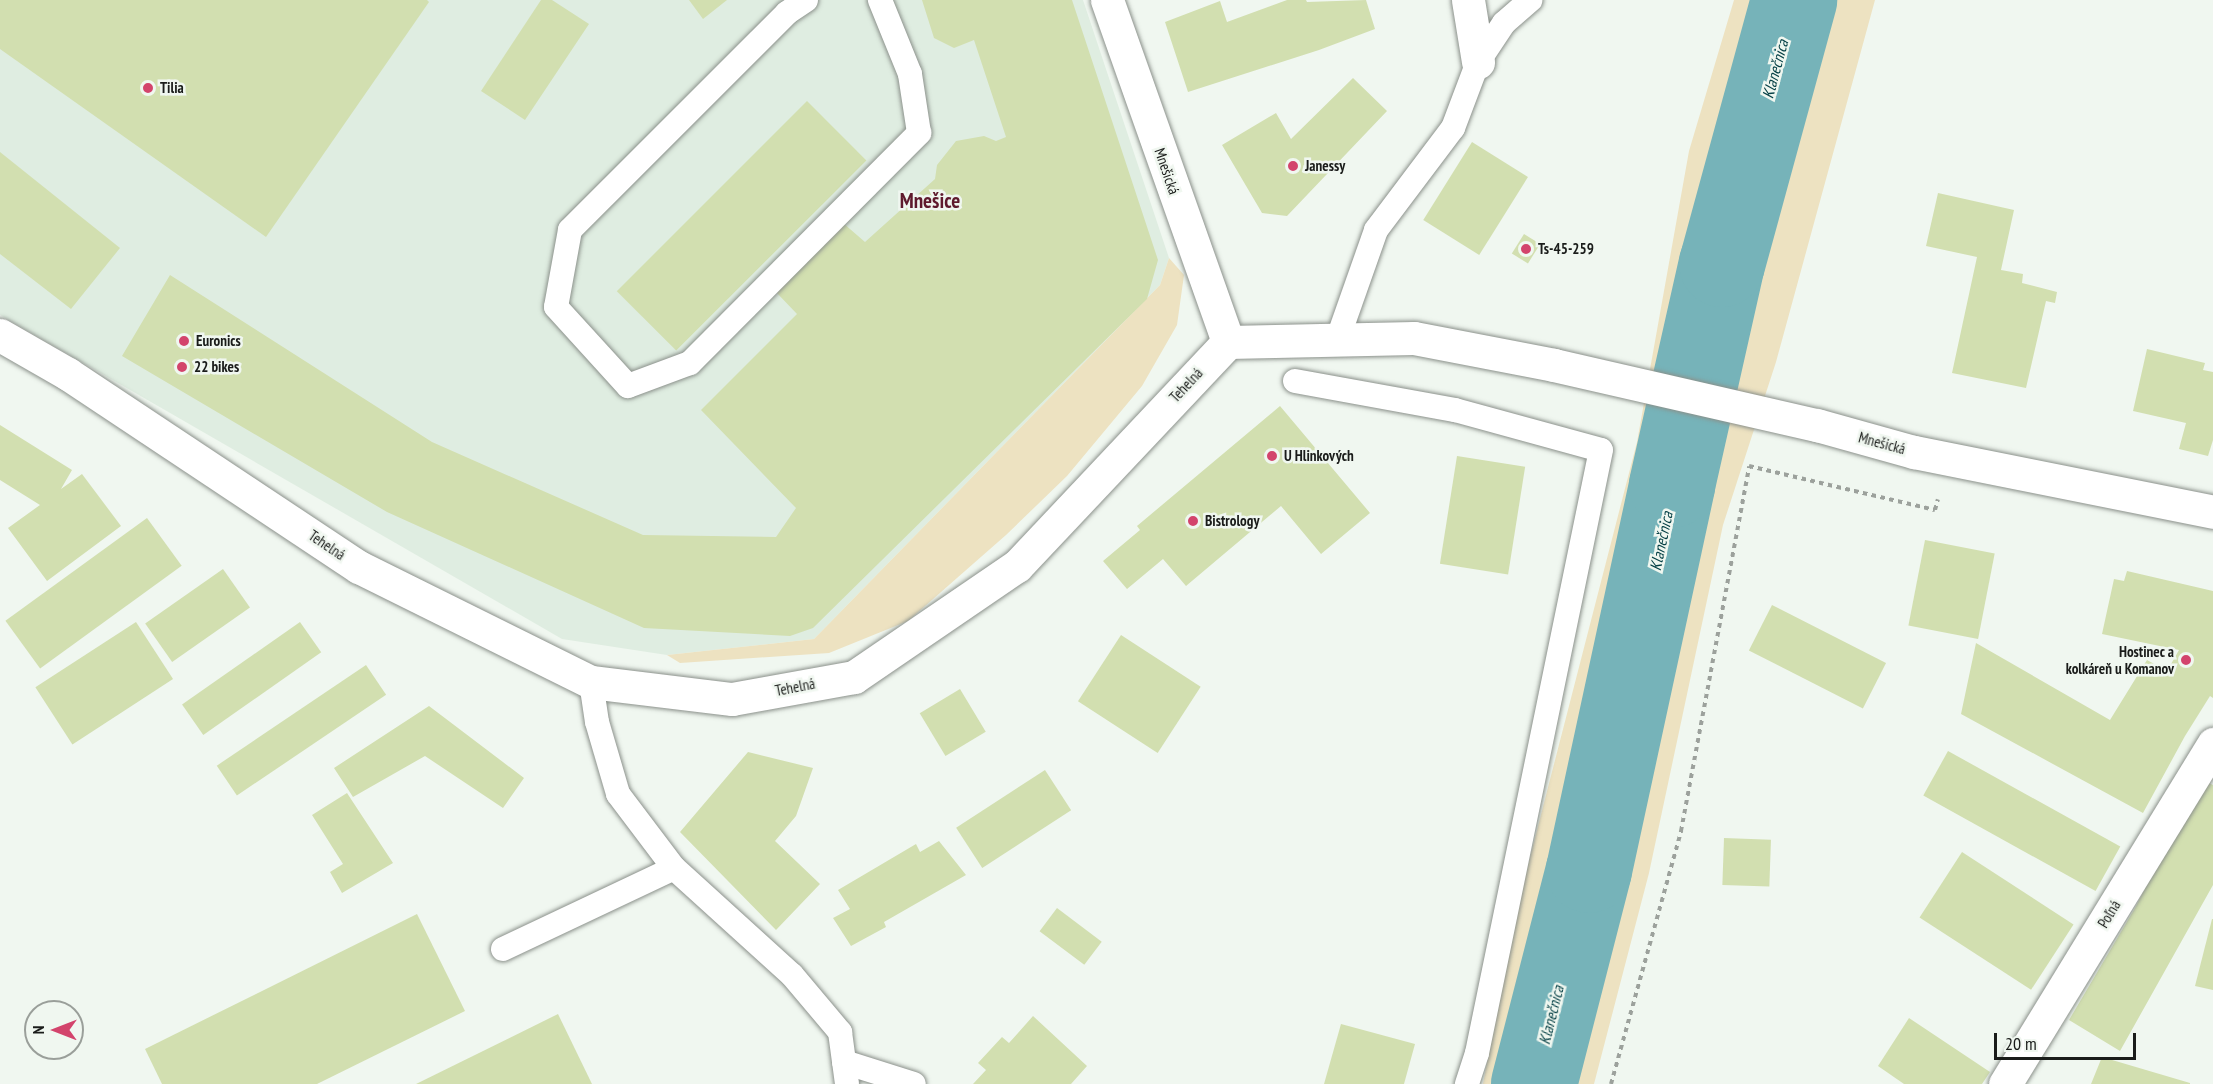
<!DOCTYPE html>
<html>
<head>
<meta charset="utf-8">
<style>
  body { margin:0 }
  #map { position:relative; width:2213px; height:1084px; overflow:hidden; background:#f0f7f0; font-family:"PT Sans Narrow",sans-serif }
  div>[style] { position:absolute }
  .built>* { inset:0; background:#dfede1 }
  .green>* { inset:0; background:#ede2c1 }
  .river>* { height:86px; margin:-43px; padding:0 43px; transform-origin:43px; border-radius:43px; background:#76b3b9 }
  .building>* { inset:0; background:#d2dfb0; transform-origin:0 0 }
  .path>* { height:4px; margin-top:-2px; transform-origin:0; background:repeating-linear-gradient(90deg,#9ca19c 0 4.5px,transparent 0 9px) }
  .roads { filter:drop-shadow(0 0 2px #8b918b) drop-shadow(0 0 2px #8b918b) }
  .lane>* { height:24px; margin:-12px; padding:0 12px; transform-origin:12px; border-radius:12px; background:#fff }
  .street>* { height:33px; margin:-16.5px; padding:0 16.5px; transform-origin:16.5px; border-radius:16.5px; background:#fff }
  .secondary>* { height:33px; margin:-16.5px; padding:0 16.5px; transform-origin:16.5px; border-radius:16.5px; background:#fff }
  .dots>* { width:16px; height:16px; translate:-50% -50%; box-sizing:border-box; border:3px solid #f0f7f0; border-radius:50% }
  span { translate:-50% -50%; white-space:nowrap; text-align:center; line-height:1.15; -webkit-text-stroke:5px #f0f7f0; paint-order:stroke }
  .poi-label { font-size:15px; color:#1a1c1a; font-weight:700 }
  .left { translate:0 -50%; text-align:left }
  .right { translate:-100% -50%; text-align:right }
  .street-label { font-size:15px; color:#1a1c1a }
  .water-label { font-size:16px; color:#064146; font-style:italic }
  .district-label { font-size:21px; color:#5f1a2d; font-weight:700 }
  .north { position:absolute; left:24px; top:1000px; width:60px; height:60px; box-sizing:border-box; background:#f0f7f0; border:2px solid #9a9f9a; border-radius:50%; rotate:270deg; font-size:16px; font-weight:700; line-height:24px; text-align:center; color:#1a1c1a }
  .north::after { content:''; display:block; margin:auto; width:21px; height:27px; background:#d3446c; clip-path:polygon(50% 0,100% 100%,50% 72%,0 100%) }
  .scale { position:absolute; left:1994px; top:1033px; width:142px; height:27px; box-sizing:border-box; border:3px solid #1a1c1a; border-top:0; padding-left:8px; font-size:18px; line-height:21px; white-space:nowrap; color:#1a1c1a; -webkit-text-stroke:4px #f0f7f0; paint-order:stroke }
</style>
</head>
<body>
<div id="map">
  <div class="built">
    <i style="clip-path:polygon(0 0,1083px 0,1169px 258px,1160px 285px,814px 639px,667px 655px,562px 639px,0 315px)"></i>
  </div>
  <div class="green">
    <i style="clip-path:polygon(1734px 0,1875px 0,1776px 362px,1723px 525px,1649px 873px,1594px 1084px,1483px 1084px,1511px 931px,1637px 442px,1689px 151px)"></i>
    <i style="clip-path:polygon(1169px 258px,1184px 275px,1177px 325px,1142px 386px,1067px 476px,1006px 535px,908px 621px,829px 653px,680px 663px,667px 655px,814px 639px,1160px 285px)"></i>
  </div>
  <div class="river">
    <i style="left:1534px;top:1084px;width:221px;rotate:-75.6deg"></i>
    <i style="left:1589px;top:870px;width:394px;rotate:-77.8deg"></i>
    <i style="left:1672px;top:485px;width:227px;rotate:-77.3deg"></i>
    <i style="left:1722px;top:264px;width:274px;rotate:-74.7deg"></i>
  </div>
  <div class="building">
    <i style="clip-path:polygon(0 0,427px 0,429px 2px,266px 237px,0 49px)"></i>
    <i style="clip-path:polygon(541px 0,552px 0,589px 24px,525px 120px,481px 91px)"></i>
    <i style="clip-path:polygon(689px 0,727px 0,703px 19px)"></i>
    <i style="clip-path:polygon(922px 0,1072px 0,1158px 260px,1147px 299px,813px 628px,790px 636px,644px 628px,387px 512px,122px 356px,170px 275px,432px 442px,643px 535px,776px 537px,796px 508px,701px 410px,797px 314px,775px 291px,843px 223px,865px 242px,935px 179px,937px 165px,956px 141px,984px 136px,996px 141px,1006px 137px,974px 40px,954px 48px,934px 38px)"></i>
    <i style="clip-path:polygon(1287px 0,1306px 0,1307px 2px,1366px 0,1375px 29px,1319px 50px,1188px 92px,1165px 22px,1220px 1px,1227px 22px)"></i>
    <i style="clip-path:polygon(1353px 78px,1387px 111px,1287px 216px,1262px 213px,1222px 145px,1276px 113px,1291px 139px)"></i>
    <i style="left:807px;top:101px;width:84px;height:269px;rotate:45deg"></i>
    <i style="left:1472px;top:142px;width:66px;height:92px;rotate:32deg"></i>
    <i style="clip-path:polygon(0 152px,120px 248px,71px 309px,0 254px)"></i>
    <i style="clip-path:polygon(1938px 193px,2014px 210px,2001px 270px,2023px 274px,2022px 283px,2057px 292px,2055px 303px,2046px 301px,2026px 388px,1952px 373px,1977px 257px,1926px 246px)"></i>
    <i style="left:1524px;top:234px;width:19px;height:23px;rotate:32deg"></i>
    <i style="clip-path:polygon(2147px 349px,2205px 363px,2203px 370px,2213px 372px,2213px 440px,2208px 456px,2179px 449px,2186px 423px,2133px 411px)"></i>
    <i style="clip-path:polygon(1280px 406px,1370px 513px,1321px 554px,1281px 506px,1186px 586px,1163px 559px,1127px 589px,1103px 561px,1140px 530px,1137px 526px)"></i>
    <i style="clip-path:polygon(0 425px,72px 470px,61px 489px,82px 474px,121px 526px,47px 581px,8px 528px,40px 505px,0 480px)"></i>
    <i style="left:1457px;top:456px;width:69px;height:109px;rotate:9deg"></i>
    <i style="left:147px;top:518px;width:59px;height:175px;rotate:54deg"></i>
    <i style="left:1925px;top:540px;width:71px;height:87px;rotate:11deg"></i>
    <i style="left:223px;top:569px;width:47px;height:95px;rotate:55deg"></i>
    <i style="clip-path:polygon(2127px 571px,2213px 591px,2213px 698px,2210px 696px,2185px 736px,2143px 813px,1961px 714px,1976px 643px,2110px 720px,2147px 660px,2167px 671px,2179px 650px,2102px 634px,2114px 579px,2124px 581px)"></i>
    <i style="left:1772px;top:605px;width:128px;height:51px;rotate:27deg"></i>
    <i style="left:136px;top:622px;width:68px;height:120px;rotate:57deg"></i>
    <i style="left:300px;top:622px;width:37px;height:144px;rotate:55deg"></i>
    <i style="left:1121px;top:635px;width:95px;height:79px;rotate:33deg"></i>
    <i style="left:366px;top:665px;width:36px;height:180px;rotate:56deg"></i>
    <i style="left:960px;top:689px;width:50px;height:47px;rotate:59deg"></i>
    <i style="clip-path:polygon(429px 706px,524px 778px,503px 808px,425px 756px,353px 797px,334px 768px)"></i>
    <i style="left:1948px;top:751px;width:197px;height:51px;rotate:29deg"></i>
    <i style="clip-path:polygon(748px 752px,813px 768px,796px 816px,775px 841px,820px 884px,776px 930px,680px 832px)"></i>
    <i style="left:1045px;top:770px;width:48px;height:106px;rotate:57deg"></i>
    <i style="clip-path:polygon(2201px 779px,2213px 785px,2213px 885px,2120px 1051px,2069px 1020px,2135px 908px)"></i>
    <i style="clip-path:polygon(347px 793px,393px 863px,342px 893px,330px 872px,343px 864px,312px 815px)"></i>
    <i style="left:1724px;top:838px;width:47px;height:47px;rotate:2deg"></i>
    <i style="clip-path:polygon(939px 841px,966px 875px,884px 922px,886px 927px,851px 946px,833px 918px,850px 909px,838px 890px,916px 844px,920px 852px)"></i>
    <i style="left:1962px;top:852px;width:133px;height:78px;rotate:33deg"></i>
    <i style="left:1057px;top:908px;width:56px;height:29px;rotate:37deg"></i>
    <i style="clip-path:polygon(417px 914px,465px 1011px,317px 1084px,162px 1084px,145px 1049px)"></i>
    <i style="clip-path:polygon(2212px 919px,2213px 919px,2213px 990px,2195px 986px)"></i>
    <i style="clip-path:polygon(558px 1014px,592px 1084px,416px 1084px)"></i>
    <i style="clip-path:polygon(1033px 1016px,1087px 1066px,1071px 1084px,973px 1084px,986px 1070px,978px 1063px,1002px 1037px,1009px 1043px)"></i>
    <i style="clip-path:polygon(1909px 1018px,1990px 1072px,1982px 1084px,1904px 1084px,1878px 1066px)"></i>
    <i style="clip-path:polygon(1341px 1024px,1415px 1044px,1404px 1084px,1324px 1084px)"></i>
    <i style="clip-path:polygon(2102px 1057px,2190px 1083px,2190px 1084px,2091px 1084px)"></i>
  </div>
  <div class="path">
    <i style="left:1611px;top:1084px;width:263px;rotate:-74.5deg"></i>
    <i style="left:1681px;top:831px;width:371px;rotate:-79.4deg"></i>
    <i style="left:1749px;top:466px;width:191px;rotate:13.3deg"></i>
    <i style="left:1935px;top:510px;width:11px;rotate:-75deg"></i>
  </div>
  <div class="roads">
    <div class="lane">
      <i style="left:806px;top:0;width:23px;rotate:146deg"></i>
      <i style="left:787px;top:13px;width:307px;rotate:135deg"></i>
      <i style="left:570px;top:230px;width:78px;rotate:100.3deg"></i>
      <i style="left:556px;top:307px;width:107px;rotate:47.7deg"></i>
      <i style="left:628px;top:386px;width:66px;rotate:-20.4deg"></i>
      <i style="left:690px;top:363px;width:325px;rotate:-45.1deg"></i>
      <i style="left:919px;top:133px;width:60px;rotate:-98.7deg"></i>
      <i style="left:910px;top:74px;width:80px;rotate:-112.1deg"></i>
      <i style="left:1338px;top:338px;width:114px;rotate:-70.6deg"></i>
      <i style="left:1376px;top:230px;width:128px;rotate:-53deg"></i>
      <i style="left:1453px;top:128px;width:71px;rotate:-69.3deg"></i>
      <i style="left:1478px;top:62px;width:47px;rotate:-56.3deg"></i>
      <i style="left:1504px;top:23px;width:35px;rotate:-41deg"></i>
      <i style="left:1295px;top:381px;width:163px;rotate:10.3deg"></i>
      <i style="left:1455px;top:410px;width:151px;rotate:15.3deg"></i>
      <i style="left:1601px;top:450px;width:616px;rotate:101.62deg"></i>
      <i style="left:1477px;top:1053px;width:33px;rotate:108deg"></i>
      <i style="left:591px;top:682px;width:40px;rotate:81.5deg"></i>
      <i style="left:597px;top:722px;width:75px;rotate:73.7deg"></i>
      <i style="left:618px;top:794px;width:93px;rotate:52.9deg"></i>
      <i style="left:674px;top:868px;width:159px;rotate:42.2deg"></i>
      <i style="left:792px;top:975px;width:75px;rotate:49.9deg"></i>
      <i style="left:840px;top:1032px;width:52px;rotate:82.3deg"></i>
      <i style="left:503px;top:949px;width:189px;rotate:-25.3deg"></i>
      <i style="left:844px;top:1062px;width:73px;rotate:17.4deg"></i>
    </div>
    <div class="street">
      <i style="left:1107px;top:0;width:363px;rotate:70.5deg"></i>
      <i style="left:1468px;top:0;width:63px;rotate:80.8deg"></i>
      <i style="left:2005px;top:1084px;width:399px;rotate:-58.5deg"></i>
    </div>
    <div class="secondary">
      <i style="left:0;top:335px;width:78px;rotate:29.8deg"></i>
      <i style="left:68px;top:374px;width:349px;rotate:33.6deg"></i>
      <i style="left:359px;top:567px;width:259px;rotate:26.4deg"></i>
      <i style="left:591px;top:682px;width:142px;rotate:6.9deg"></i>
      <i style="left:732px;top:699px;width:124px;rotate:-10.2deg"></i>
      <i style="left:854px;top:677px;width:197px;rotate:-34.3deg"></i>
      <i style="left:1017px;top:566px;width:308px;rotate:-46.7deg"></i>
      <i style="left:1228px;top:342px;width:186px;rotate:-1.2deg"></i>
      <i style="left:1414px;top:338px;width:143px;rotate:10.9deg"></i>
      <i style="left:1554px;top:365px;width:270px;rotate:12.9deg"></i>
      <i style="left:1817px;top:425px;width:101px;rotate:15.6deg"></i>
      <i style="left:1914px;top:452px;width:305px;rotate:11.3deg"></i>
    </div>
  </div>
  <div class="dots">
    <i style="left:148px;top:88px;background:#d3446c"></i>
    <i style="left:1293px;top:166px;background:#d3446c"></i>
    <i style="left:1526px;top:249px;background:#d3446c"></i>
    <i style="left:184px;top:341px;background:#d3446c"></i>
    <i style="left:182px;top:367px;background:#d3446c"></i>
    <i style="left:1272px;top:456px;background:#d3446c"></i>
    <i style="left:1193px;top:521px;background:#d3446c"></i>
    <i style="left:2186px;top:660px;background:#d3446c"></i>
  </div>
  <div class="poi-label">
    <span class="left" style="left:160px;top:88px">Tilia</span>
    <span class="left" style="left:1305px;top:166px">Janessy</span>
    <span class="left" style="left:1538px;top:249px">Ts-45-259</span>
    <span class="left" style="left:196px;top:341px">Euronics</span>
    <span class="left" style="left:194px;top:367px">22 bikes</span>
    <span class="left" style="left:1284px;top:456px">U Hlinkových</span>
    <span class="left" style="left:1205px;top:521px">Bistrology</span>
    <span class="right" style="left:2174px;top:660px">Hostinec a<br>kolkáreň u Komanov</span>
  </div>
  <div class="street-label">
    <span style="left:1167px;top:171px;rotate:71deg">Mnešická</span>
    <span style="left:1186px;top:385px;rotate:-47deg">Tehelná</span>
    <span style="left:1882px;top:443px;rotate:15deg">Mnešická</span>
    <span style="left:327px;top:545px;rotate:34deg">Tehelná</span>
    <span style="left:795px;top:687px;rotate:-11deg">Tehelná</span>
    <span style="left:2109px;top:914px;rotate:-59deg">Poľná</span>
  </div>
  <div class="water-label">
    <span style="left:1775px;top:69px;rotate:-75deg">Klanečnica</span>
    <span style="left:1661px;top:541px;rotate:-78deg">Klanečnica</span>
    <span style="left:1551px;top:1015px;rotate:-76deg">Klanečnica</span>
  </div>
  <div class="district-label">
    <span style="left:930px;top:201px">Mnešice</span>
  </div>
  <div class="north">N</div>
  <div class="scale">20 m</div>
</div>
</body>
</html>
